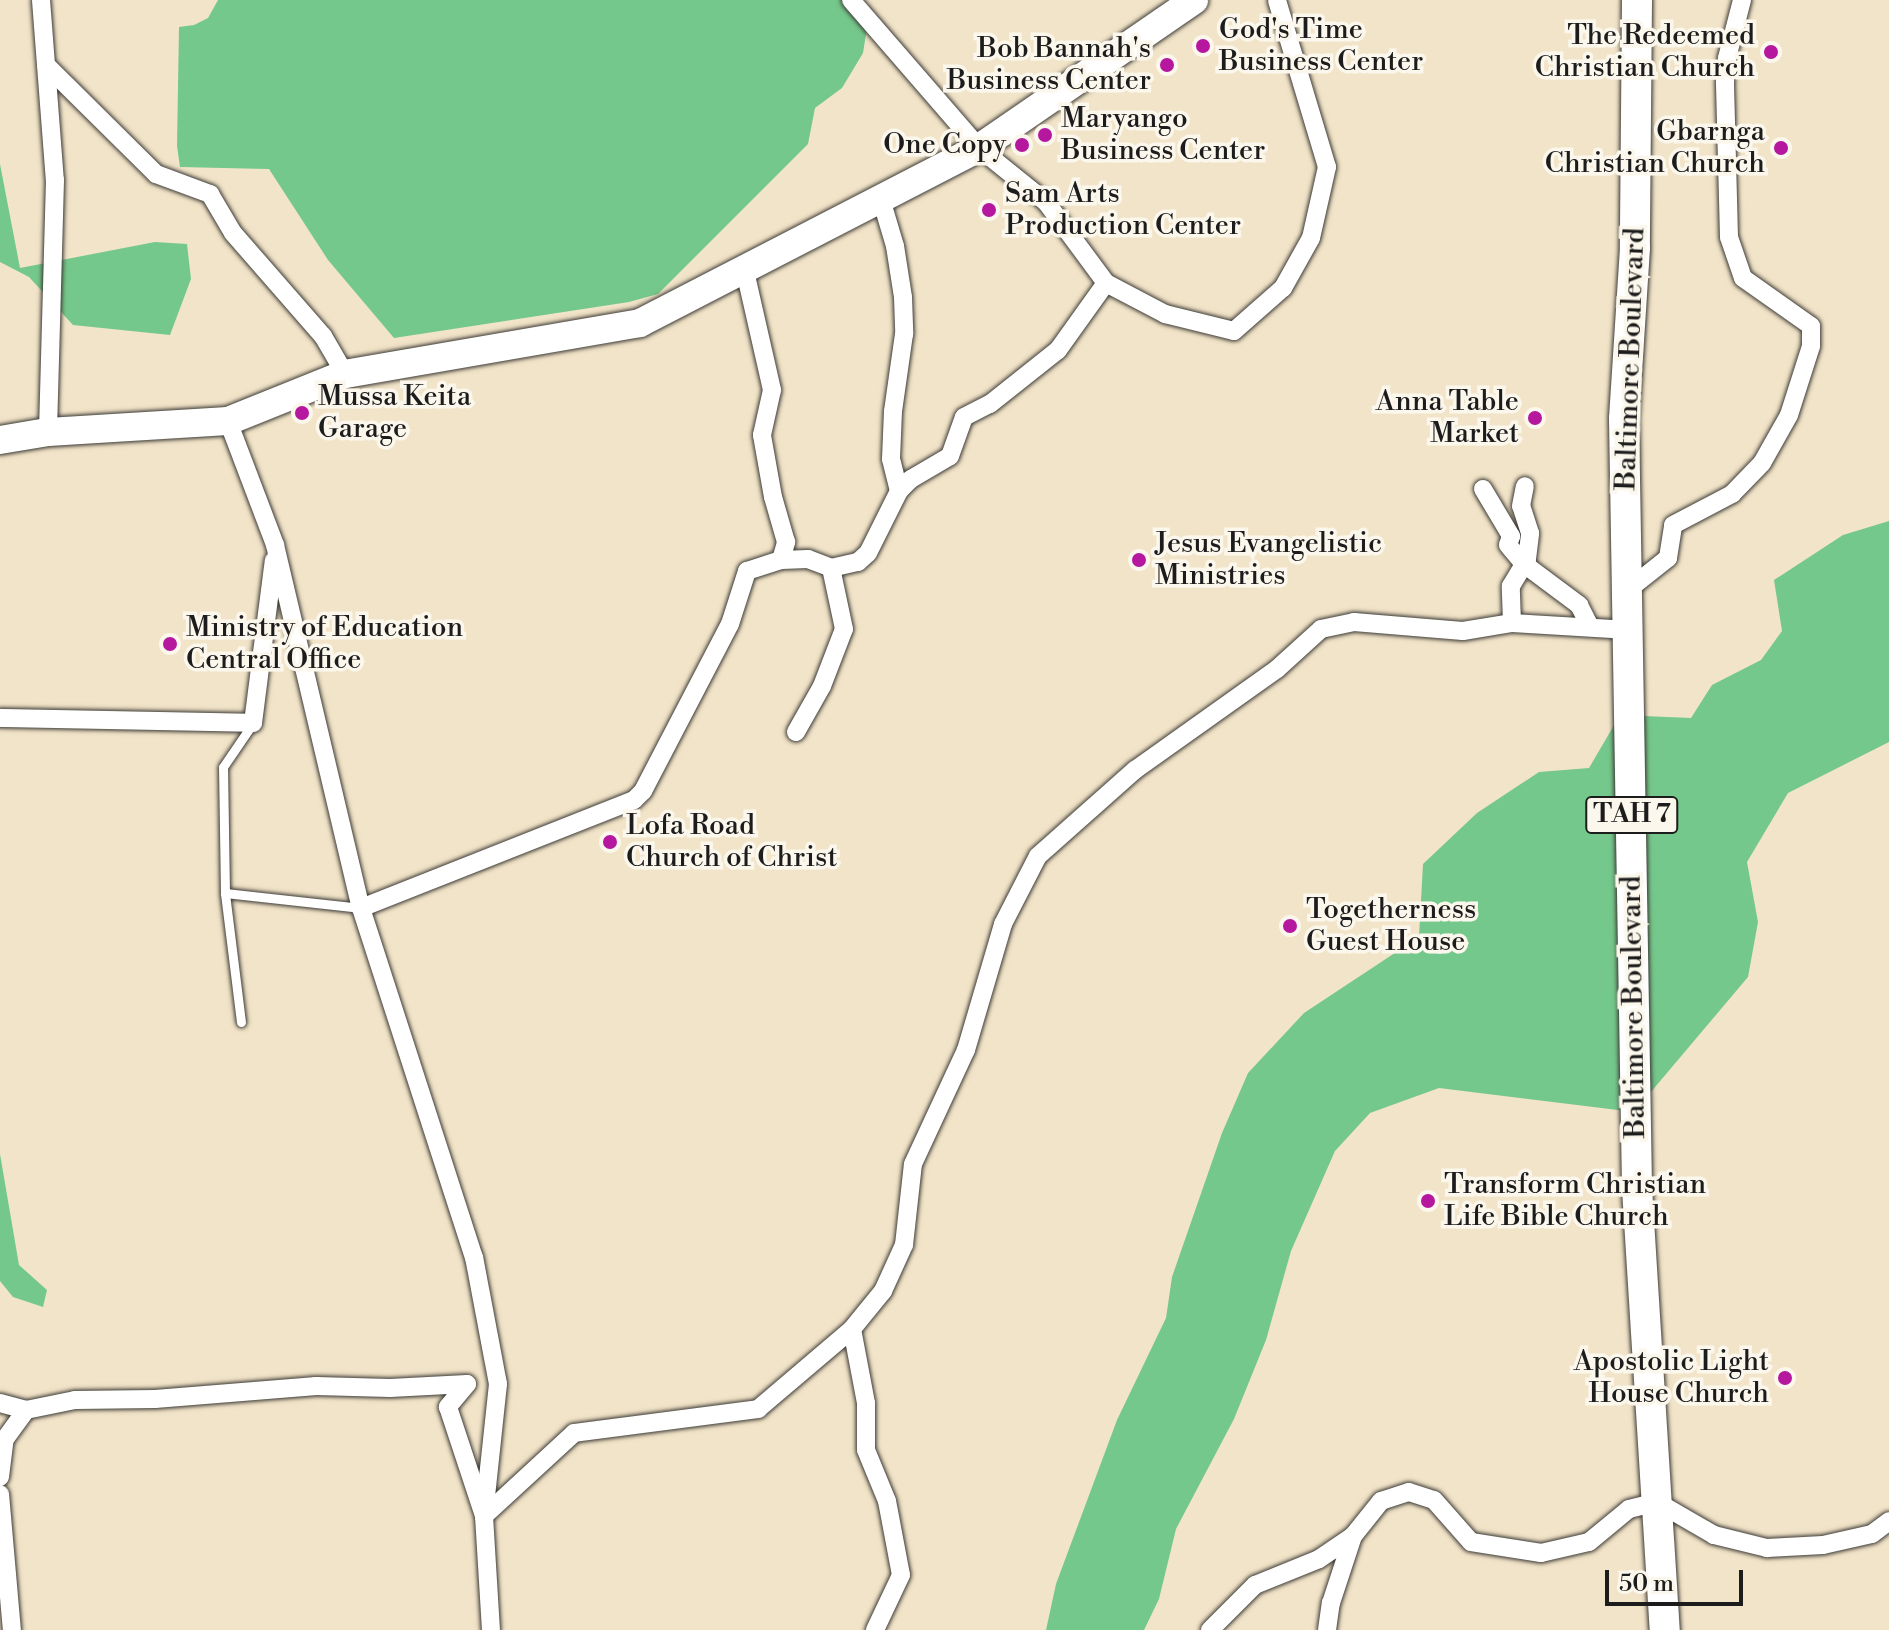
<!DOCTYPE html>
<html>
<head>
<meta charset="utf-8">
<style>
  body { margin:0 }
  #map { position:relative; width:1889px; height:1630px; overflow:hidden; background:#f2e4c8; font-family:"Libre Bodoni",serif }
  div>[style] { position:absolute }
  .green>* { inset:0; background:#75c88b }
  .roads { filter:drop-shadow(0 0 2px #3c3a36) drop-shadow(0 0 2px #3c3a36) }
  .service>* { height:9px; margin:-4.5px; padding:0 4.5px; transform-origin:4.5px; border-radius:4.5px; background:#fff }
  .minor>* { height:18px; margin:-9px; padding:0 9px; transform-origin:9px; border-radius:9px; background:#fff }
  .primary>* { height:28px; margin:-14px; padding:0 14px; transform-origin:14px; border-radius:14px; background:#fff }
  .trunk>* { height:30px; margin:-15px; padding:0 15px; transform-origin:15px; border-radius:15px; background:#fff }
  .dots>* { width:22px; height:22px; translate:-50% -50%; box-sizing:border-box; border:4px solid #fbf7ec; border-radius:50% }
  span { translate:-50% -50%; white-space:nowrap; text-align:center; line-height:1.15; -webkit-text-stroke:7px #fbf7ec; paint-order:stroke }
  .shield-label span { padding:2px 6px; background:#fbf7ec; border:2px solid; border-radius:6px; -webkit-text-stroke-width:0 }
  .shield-label { font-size:26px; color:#1c1c1c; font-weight:700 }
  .poi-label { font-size:28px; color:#1c1c1c }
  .left { translate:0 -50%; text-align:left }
  .right { translate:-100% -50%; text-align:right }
  .street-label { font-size:28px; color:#1c1c1c }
  .scale { position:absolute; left:1605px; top:1570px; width:138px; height:36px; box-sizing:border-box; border:4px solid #1c1c1c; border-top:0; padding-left:10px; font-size:24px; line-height:28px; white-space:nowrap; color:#1c1c1c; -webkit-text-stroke:6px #fbf7ec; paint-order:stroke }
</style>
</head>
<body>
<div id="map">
  <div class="green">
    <i style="clip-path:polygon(218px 0,847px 0,868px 22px,863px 53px,842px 88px,815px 108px,808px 144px,658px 294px,629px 302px,394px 338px,328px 260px,269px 169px,180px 167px,177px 146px,179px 27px,194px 25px,208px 18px)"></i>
    <i style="clip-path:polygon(0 164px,20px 268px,155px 242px,187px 244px,191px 279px,170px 335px,73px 325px,29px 277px,0 262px)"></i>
    <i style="clip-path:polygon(1889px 521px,1889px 742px,1788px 793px,1747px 862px,1758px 922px,1748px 977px,1634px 1112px,1439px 1088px,1370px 1113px,1335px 1151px,1291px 1251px,1266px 1340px,1234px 1419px,1176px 1529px,1159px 1599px,1144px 1630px,1046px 1630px,1056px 1584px,1117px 1420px,1166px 1318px,1172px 1277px,1222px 1133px,1248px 1073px,1304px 1013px,1419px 937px,1423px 864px,1477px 813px,1539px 772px,1589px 768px,1620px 715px,1691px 718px,1712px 685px,1761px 660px,1782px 631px,1774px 580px,1843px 535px)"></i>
    <i style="clip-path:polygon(0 1154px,19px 1265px,47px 1290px,43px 1307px,13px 1297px,0 1281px)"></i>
  </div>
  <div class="roads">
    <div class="service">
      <i style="left:225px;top:893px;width:137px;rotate:6.3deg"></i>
      <i style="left:241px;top:1022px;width:130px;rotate:-97.1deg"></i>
      <i style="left:225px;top:893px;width:126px;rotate:-90.9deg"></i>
      <i style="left:223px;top:767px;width:53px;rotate:-55.7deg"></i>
    </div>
    <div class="minor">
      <i style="left:41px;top:0;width:181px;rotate:85.6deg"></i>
      <i style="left:55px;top:180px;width:252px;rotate:91.6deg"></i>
      <i style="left:851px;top:0;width:196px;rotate:49.1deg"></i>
      <i style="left:979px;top:148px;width:86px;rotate:38.9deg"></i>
      <i style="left:1046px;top:202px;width:101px;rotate:53.5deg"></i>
      <i style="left:1106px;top:283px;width:67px;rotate:27.7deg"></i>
      <i style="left:1165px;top:314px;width:71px;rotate:13.8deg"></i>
      <i style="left:1234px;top:331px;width:65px;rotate:-41.3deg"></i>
      <i style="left:1283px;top:288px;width:57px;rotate:-60.8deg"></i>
      <i style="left:1311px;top:238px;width:73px;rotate:-77.3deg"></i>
      <i style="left:1327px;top:167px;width:174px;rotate:-106.7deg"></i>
      <i style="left:46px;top:65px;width:155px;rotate:44.7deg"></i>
      <i style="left:156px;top:174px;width:58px;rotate:20.3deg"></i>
      <i style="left:210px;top:194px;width:45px;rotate:59.5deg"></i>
      <i style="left:233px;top:233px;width:137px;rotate:48.9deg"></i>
      <i style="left:323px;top:336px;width:44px;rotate:59.9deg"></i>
      <i style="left:881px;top:199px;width:49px;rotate:73.4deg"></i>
      <i style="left:895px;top:246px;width:52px;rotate:81.1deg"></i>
      <i style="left:903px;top:297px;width:37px;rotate:88deg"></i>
      <i style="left:904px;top:334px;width:78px;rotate:98.1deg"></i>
      <i style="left:893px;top:411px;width:48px;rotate:92.4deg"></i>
      <i style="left:891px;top:459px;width:33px;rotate:76deg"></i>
      <i style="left:228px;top:421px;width:133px;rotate:69.2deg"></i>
      <i style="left:275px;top:545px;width:373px;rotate:76.7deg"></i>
      <i style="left:361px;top:908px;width:367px;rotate:72.1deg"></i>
      <i style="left:474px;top:1257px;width:129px;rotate:79.3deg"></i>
      <i style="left:498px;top:1384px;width:133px;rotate:96.1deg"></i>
      <i style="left:484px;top:1516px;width:114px;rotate:86.5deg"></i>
      <i style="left:1483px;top:489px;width:55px;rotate:59.2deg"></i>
      <i style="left:1511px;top:536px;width:9px;rotate:108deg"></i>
      <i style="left:1508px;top:545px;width:25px;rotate:50deg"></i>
      <i style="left:1524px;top:564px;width:69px;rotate:36.7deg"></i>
      <i style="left:1579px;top:605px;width:25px;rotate:63deg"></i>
      <i style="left:781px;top:560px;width:27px;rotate:-2deg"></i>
      <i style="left:808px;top:559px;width:25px;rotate:21deg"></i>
      <i style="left:831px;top:568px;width:28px;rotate:-13deg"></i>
      <i style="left:858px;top:562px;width:13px;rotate:-42deg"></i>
      <i style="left:868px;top:553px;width:69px;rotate:-63.4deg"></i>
      <i style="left:899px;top:491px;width:17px;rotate:-45deg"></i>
      <i style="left:911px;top:479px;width:45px;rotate:-30.5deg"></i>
      <i style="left:950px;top:456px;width:41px;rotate:-70.3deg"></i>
      <i style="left:964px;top:417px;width:29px;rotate:-27deg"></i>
      <i style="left:990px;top:404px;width:87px;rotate:-38.5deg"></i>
      <i style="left:1058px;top:350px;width:82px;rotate:-54.4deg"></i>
      <i style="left:1629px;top:589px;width:50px;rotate:-38.5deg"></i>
      <i style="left:1668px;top:558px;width:33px;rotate:-81deg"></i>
      <i style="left:1673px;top:525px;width:67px;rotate:-27.7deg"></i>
      <i style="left:1732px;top:494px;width:43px;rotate:-45.9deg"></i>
      <i style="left:1762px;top:463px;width:55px;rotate:-60.6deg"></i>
      <i style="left:1789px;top:415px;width:72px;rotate:-72.3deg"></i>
      <i style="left:1811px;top:346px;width:20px;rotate:-90deg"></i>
      <i style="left:1811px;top:326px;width:83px;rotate:-144.8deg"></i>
      <i style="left:1743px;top:278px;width:43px;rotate:-108.9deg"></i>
      <i style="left:1729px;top:237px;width:155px;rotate:-91.5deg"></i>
      <i style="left:1725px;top:82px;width:24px;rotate:-85deg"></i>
      <i style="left:1727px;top:58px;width:60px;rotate:-75.5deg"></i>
      <i style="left:1512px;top:623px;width:37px;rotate:-92deg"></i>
      <i style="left:1511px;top:586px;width:31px;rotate:-59deg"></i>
      <i style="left:1527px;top:559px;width:26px;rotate:-83deg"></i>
      <i style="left:1530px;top:533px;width:28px;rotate:-108deg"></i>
      <i style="left:1521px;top:506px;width:20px;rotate:-79deg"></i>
      <i style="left:0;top:718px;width:253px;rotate:1.1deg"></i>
      <i style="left:253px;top:723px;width:164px;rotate:-82.7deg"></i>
      <i style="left:796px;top:732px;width:53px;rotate:-60.5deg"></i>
      <i style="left:822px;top:686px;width:61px;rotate:-68.9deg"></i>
      <i style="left:844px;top:629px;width:62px;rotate:-102deg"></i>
      <i style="left:361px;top:908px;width:294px;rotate:-21.6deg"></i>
      <i style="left:634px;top:800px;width:13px;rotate:-45deg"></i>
      <i style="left:643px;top:791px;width:188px;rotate:-62.5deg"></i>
      <i style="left:730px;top:624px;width:56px;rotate:-72.2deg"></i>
      <i style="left:747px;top:571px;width:36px;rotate:-18deg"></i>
      <i style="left:781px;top:560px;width:19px;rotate:-74deg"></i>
      <i style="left:786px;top:542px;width:47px;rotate:-106.1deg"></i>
      <i style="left:773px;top:497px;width:63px;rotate:-100.1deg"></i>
      <i style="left:762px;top:435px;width:46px;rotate:-77.5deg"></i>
      <i style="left:772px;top:390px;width:122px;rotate:-102.8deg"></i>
      <i style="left:852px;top:1329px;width:75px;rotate:79.3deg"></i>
      <i style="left:866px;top:1403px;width:47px;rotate:90deg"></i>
      <i style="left:866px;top:1450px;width:55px;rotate:67.6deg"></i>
      <i style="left:887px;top:1501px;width:75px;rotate:79.3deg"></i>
      <i style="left:901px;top:1575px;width:61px;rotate:115.3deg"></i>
      <i style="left:0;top:1403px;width:27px;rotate:15deg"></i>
      <i style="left:0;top:1477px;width:38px;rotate:-83deg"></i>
      <i style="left:5px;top:1439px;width:36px;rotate:-54deg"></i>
      <i style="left:26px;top:1410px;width:50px;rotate:-11.5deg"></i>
      <i style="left:75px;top:1400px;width:80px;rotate:-0.7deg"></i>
      <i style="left:155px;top:1399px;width:162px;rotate:-4.6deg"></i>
      <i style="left:316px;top:1386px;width:74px;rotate:1.5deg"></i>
      <i style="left:390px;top:1388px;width:77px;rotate:-3deg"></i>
      <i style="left:467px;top:1384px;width:30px;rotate:130deg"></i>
      <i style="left:448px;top:1407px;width:115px;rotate:71.7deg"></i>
      <i style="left:484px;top:1516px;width:122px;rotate:-42.7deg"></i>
      <i style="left:574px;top:1433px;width:186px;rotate:-7.4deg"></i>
      <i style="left:758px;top:1409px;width:123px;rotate:-40.4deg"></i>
      <i style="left:852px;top:1329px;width:49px;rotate:-50.8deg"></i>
      <i style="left:883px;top:1291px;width:51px;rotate:-65.5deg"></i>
      <i style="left:904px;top:1245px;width:81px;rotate:-83.7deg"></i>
      <i style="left:913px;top:1164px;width:126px;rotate:-65.1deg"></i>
      <i style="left:966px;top:1050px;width:131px;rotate:-73.6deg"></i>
      <i style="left:1003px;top:924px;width:76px;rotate:-62.8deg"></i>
      <i style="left:1038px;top:856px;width:130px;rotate:-41.6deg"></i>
      <i style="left:1135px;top:770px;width:174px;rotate:-35.4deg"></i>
      <i style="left:1277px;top:669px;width:59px;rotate:-42.3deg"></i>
      <i style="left:1321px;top:629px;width:34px;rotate:-12deg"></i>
      <i style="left:1354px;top:622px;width:109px;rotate:4.7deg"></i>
      <i style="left:1463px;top:631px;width:50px;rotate:-9.3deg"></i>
      <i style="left:1512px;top:623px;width:117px;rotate:3.4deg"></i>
      <i style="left:0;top:1494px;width:137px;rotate:85deg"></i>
      <i style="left:1210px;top:1630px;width:64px;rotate:-45deg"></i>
      <i style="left:1255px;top:1585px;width:69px;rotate:-22.1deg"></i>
      <i style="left:1319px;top:1559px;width:41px;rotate:-34.1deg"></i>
      <i style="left:1327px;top:1630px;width:27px;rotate:-82deg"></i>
      <i style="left:1331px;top:1603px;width:71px;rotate:-71.8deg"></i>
      <i style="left:1353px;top:1536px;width:45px;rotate:-51.3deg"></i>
      <i style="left:1381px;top:1501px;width:29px;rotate:-18deg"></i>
      <i style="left:1409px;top:1492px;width:26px;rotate:18deg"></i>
      <i style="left:1434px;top:1500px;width:56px;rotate:48.6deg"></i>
      <i style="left:1471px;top:1542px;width:71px;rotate:8.9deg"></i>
      <i style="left:1541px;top:1553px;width:49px;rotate:-12.9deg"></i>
      <i style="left:1589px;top:1542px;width:52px;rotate:-39.5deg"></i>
      <i style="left:1629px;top:1509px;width:29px;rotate:-14deg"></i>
      <i style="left:1657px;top:1502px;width:66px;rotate:30.1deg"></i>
      <i style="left:1714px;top:1535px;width:55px;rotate:13.8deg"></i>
      <i style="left:1767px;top:1548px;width:56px;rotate:-3.1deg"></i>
      <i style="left:1823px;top:1545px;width:50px;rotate:-12.7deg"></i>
      <i style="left:1872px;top:1534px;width:21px;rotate:-37deg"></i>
    </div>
    <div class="primary">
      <i style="left:0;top:440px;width:49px;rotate:-9.5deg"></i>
      <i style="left:48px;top:432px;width:180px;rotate:-3.5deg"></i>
      <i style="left:228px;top:421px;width:126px;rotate:-21.9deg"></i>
      <i style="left:345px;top:374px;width:299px;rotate:-9.8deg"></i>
      <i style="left:640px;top:323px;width:382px;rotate:-27.3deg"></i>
      <i style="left:979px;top:148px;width:261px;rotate:-34.5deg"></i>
    </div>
    <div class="trunk">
      <i style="left:1637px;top:0;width:248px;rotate:90.5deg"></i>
      <i style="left:1635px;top:248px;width:171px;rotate:93.7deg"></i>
      <i style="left:1624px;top:419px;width:770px;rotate:89.03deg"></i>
      <i style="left:1637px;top:1189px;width:442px;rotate:86.4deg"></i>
    </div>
  </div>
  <div class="dots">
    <i style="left:1203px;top:46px;background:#b5179e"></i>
    <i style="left:1771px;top:52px;background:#b5179e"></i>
    <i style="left:1167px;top:65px;background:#b5179e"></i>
    <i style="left:1045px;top:135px;background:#b5179e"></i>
    <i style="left:1022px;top:145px;background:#b5179e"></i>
    <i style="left:1781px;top:148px;background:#b5179e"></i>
    <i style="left:989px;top:210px;background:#b5179e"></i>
    <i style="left:302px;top:413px;background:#b5179e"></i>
    <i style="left:1535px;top:418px;background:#b5179e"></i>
    <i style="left:1139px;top:560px;background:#b5179e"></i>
    <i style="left:170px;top:644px;background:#b5179e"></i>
    <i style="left:610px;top:842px;background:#b5179e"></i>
    <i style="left:1290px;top:926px;background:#b5179e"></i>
    <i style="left:1428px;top:1201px;background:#b5179e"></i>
    <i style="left:1785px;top:1378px;background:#b5179e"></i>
  </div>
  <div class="shield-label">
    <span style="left:1632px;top:815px">TAH 7</span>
  </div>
  <div class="poi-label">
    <span class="left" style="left:1219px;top:46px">God's Time<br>Business Center</span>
    <span class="right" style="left:1755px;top:52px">The Redeemed<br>Christian Church</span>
    <span class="right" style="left:1151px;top:65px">Bob Bannah's<br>Business Center</span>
    <span class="left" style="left:1061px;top:135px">Maryango<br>Business Center</span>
    <span class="right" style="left:1765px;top:148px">Gbarnga<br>Christian Church</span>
    <span class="right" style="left:1006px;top:145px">One Copy</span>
    <span class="left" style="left:1005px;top:210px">Sam Arts<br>Production Center</span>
    <span class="left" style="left:318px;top:413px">Mussa Keita<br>Garage</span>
    <span class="right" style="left:1519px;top:418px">Anna Table<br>Market</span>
    <span class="left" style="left:1155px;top:560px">Jesus Evangelistic<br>Ministries</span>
    <span class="left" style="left:186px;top:644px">Ministry of Education<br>Central Office</span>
    <span class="left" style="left:626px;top:842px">Lofa Road<br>Church of Christ</span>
    <span class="left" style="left:1306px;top:926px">Togetherness<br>Guest House</span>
    <span class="left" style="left:1444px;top:1201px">Transform Christian<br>Life Bible Church</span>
    <span class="right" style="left:1769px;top:1378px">Apostolic Light<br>House Church</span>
  </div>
  <div class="street-label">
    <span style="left:1631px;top:359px;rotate:-88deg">Baltimore Boulevard</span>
    <span style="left:1634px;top:1007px;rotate:-91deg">Baltimore Boulevard</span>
  </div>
  <div class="scale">50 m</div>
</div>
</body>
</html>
